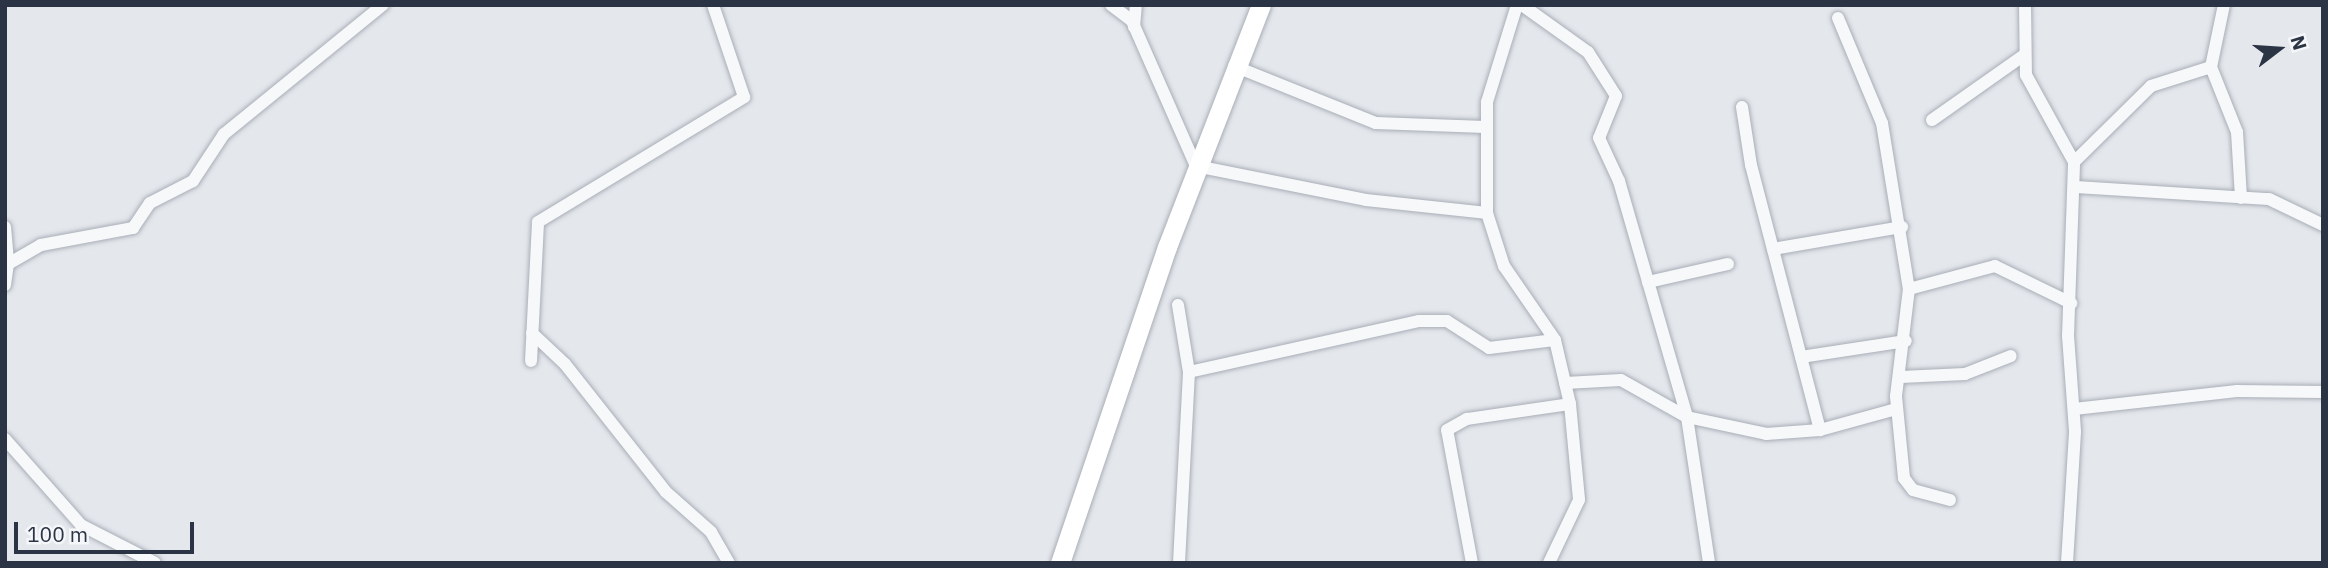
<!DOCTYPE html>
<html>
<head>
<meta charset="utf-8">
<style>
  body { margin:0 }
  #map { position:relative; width:2328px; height:568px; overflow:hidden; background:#e4e7ec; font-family:"IBM Plex Sans",sans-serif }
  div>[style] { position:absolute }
  .roads { filter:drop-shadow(0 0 2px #a9aeb7) drop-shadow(0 0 2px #a9aeb7) }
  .minor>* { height:12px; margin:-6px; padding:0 6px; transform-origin:6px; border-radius:6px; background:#f7f8fa }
  .primary>* { height:19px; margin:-9.5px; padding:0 9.5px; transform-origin:9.5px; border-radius:9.5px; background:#fff }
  span { translate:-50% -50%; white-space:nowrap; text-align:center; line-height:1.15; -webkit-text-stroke:5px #f4f6f9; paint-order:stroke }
  .frame { position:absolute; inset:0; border:7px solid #2b3445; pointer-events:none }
  .north { position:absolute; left:2244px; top:14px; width:70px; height:70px; -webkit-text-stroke:5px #f4f6f9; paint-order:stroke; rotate:73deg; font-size:19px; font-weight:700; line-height:28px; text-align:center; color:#2b3445 }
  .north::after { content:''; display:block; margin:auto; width:24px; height:32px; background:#2b3445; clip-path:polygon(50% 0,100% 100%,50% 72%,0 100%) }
  .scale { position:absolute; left:14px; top:522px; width:180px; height:32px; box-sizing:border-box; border:4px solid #2b3445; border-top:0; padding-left:9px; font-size:21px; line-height:24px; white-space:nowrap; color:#2b3445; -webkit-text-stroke:5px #f4f6f9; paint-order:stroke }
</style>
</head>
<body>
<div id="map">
  <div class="roads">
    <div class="minor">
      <i style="left:1111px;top:5px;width:26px;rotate:37deg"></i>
      <i style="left:1132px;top:21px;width:158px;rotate:66.2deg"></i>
      <i style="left:1196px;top:166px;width:173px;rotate:11.3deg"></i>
      <i style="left:1366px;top:200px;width:122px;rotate:6.1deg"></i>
      <i style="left:1517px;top:5px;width:102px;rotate:107.2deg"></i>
      <i style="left:1487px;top:102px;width:111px;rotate:90deg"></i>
      <i style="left:1487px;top:213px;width:56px;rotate:72.2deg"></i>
      <i style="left:1504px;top:266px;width:90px;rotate:55.4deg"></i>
      <i style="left:1555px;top:340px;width:66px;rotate:76.8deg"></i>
      <i style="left:1570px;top:404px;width:96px;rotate:84.6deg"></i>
      <i style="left:1579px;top:500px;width:70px;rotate:115.5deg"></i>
      <i style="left:1522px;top:5px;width:81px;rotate:35.5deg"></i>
      <i style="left:1588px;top:52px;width:52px;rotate:57.5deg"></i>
      <i style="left:1616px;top:96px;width:45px;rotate:112deg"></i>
      <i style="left:1599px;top:138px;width:47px;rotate:65.1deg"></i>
      <i style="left:1619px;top:181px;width:246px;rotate:73.9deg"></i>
      <i style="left:1687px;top:417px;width:148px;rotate:81.4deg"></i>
      <i style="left:2025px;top:5px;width:70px;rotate:89.2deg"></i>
      <i style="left:2026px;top:75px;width:99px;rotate:61.1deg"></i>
      <i style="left:1838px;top:18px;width:114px;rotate:67.3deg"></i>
      <i style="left:1882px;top:123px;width:168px;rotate:80.8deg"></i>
      <i style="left:1134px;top:27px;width:22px;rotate:-85deg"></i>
      <i style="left:1234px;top:66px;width:153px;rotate:21.9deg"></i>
      <i style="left:1376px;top:123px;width:109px;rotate:2.1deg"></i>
      <i style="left:2211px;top:67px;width:70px;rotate:68.2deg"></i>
      <i style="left:2237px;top:132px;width:66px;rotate:86.5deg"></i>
      <i style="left:1742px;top:107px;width:59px;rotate:81.2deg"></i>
      <i style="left:1751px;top:165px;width:274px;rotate:75.4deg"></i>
      <i style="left:1932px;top:120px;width:113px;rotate:-35.2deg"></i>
      <i style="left:2076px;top:187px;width:193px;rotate:3.6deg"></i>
      <i style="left:2269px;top:199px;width:60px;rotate:25.7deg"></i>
      <i style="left:5px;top:227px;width:37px;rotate:85deg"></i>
      <i style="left:1773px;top:249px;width:131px;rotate:-9.7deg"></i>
      <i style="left:1648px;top:282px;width:82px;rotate:-12.7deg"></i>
      <i style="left:5px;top:285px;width:21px;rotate:-82deg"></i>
      <i style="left:8px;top:264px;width:38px;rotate:-30deg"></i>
      <i style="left:41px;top:245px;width:94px;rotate:-10.5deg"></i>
      <i style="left:133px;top:228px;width:30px;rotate:-56deg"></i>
      <i style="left:150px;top:203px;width:48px;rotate:-27.1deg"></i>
      <i style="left:193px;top:181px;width:56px;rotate:-56.6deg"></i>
      <i style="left:224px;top:134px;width:205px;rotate:-39.1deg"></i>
      <i style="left:1178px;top:305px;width:68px;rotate:80.7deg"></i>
      <i style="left:1189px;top:372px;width:191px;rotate:93deg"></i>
      <i style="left:532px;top:333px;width:45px;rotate:43.2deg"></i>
      <i style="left:565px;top:364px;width:163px;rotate:51.7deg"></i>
      <i style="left:666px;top:492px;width:60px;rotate:41.6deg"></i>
      <i style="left:711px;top:532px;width:36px;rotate:60deg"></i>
      <i style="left:1801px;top:357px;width:106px;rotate:-8.7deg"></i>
      <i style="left:531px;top:361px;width:139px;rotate:-87.1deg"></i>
      <i style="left:538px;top:222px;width:241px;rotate:-31.2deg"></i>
      <i style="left:744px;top:97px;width:97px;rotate:-108.6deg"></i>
      <i style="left:1189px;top:372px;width:236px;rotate:-12.5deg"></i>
      <i style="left:1419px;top:321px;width:28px"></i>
      <i style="left:1447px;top:321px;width:50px;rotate:32.7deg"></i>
      <i style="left:1489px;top:348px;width:66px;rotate:-6.9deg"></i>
      <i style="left:1901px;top:377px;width:64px;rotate:-2.7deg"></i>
      <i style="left:1965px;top:374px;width:49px;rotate:-21.4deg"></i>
      <i style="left:1565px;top:383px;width:56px;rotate:-3.1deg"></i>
      <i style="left:1621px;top:380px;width:76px;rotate:29.3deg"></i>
      <i style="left:1687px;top:417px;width:81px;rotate:12.1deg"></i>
      <i style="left:1766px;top:434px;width:54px;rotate:-4.2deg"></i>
      <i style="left:1820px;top:430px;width:79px;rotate:-15.4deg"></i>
      <i style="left:2074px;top:409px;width:164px;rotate:-6.3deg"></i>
      <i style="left:2237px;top:391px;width:86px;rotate:0.7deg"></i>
      <i style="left:5px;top:439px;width:115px;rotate:48.5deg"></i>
      <i style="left:81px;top:525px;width:83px;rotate:27.2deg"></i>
      <i style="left:1950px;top:500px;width:38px;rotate:-165deg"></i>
      <i style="left:1913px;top:490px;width:15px;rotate:-127deg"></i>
      <i style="left:1904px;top:478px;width:82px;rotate:-95.6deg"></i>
      <i style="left:1896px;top:396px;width:108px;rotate:-83.1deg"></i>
      <i style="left:1909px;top:289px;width:89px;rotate:-15deg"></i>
      <i style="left:1995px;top:266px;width:85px;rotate:26deg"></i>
      <i style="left:1472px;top:563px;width:135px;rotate:-100.6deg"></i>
      <i style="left:1447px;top:430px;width:23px;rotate:-29deg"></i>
      <i style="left:1467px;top:419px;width:104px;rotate:-8.3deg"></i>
      <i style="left:2067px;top:563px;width:132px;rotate:-86.5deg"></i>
      <i style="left:2075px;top:431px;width:95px;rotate:-94.2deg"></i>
      <i style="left:2068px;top:336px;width:174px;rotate:-88deg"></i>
      <i style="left:2074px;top:162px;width:108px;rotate:-44.6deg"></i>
      <i style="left:2151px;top:86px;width:63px;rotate:-17.6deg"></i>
      <i style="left:2211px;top:67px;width:63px;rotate:-78.2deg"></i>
    </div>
    <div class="primary">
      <i style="left:1060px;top:563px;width:334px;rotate:-71.3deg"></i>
      <i style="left:1167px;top:247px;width:260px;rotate:-68.8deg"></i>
    </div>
  </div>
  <div class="frame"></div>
  <div class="north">N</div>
  <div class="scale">100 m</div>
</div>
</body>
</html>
